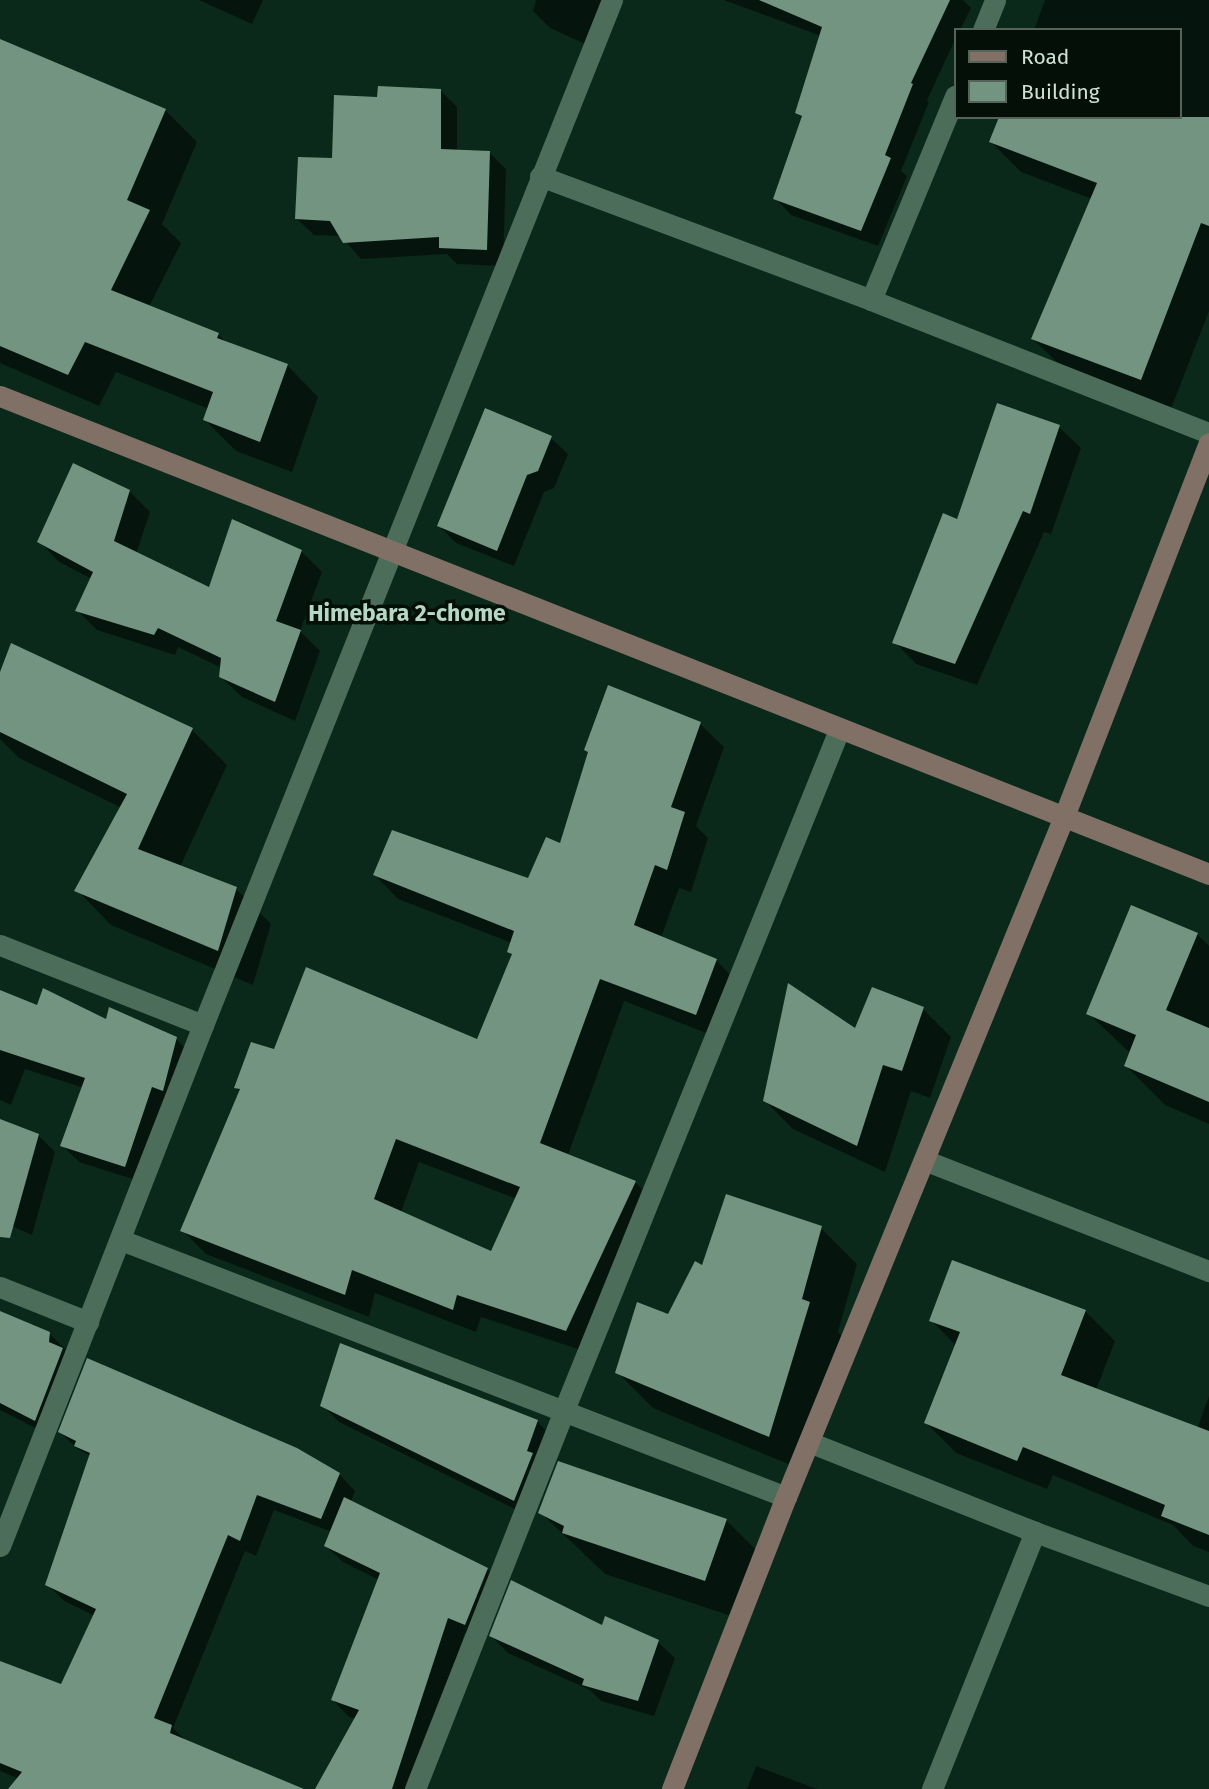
<!DOCTYPE html>
<html>
<head>
<meta charset="utf-8">
<style>
  body { margin:0 }
  #map { position:relative; width:1209px; height:1789px; overflow:hidden; background:#0a291a; font-family:"Fira Sans",sans-serif }
  div>[style] { position:absolute }
  .shadow>* { inset:0; background:#0007 }
  .building>* { inset:0; background:#739480 }
  .street>* { height:21px; margin:-10.5px; padding:0 10.5px; transform-origin:10.5px; border-radius:10.5px; background:#4d6d5b }
  .secondary>* { height:21px; margin:-10.5px; padding:0 10.5px; transform-origin:10.5px; border-radius:10.5px; background:#817065 }
  span { translate:-50% -50%; white-space:nowrap; text-align:center; line-height:1.15; -webkit-text-stroke:7px #040f08; paint-order:stroke }
  .neighbourhood-label { font-size:23px; color:#b5d7c3; font-weight:700 }
  .legend { position:absolute; left:954px; top:28px; width:228px; height:91px; box-sizing:border-box; background:#040f08; border:2px solid #55635a; margin:0; padding:9px 12px; list-style:none; font-size:21px; color:#cfe0d5 }
  .legend li { display:flex; align-items:center; gap:14px; height:35px }
  .legend b { width:35px; border:2px solid #55635a }
</style>
</head>
<body>
<div id="map">
  <div class="shadow">
    <i style="clip-path:polygon(199px 0,263px 0,252px 24px)"></i>
    <i style="clip-path:polygon(536px 0,608px 0,592px 47px,550px 28px,533px 11px)"></i>
    <i style="clip-path:polygon(724px 0,963px 0,971px 8px,960px 30px,955px 30px,955px 40px,927px 100px,929px 102px,901px 171px,907px 176px,878px 246px,791px 215px,775px 198px,803px 119px,797px 113px,821px 36px)"></i>
    <i style="clip-path:polygon(1045px 0,1209px 0,1209px 311px,1171px 409px,1064px 369px,1033px 339px,1092px 199px,1021px 172px,991px 142px,1179px 117px,1179px 30px,1034px 30px)"></i>
    <i style="clip-path:polygon(0 41px,165px 110px,197px 142px,162px 224px,181px 243px,149px 307px,218px 334px,228px 344px,287px 365px,318px 397px,292px 472px,236px 451px,205px 420px,209px 409px,116px 372px,99px 406px,0 363px)"></i>
    <i style="clip-path:polygon(440px 90px,457px 107px,457px 151px,489px 152px,506px 169px,503px 266px,457px 264px,447px 254px,361px 259px,341px 236px,314px 235px,297px 219px,333px 160px)"></i>
    <i style="clip-path:polygon(1059px 427px,1081px 448px,1051px 534px,1044px 532px,977px 685px,916px 664px,895px 642px,958px 521px)"></i>
    <i style="clip-path:polygon(551px 438px,568px 454px,554px 488px,544px 492px,514px 566px,456px 543px,439px 526px)"></i>
    <i style="clip-path:polygon(129px 491px,150px 512px,136px 554px,210px 590px,301px 551px,322px 572px,300px 631px,320px 651px,295px 721px,242px 697px,221px 677px,222px 668px,178px 647px,175px 655px,97px 630px,77px 610px,92px 579px,59px 562px,39px 541px)"></i>
    <i style="clip-path:polygon(12px 645px,192px 730px,227px 765px,180px 867px,236px 889px,271px 924px,253px 985px,111px 925px,77px 890px,122px 808px,19px 758px,0 739px,0 677px)"></i>
    <i style="clip-path:polygon(evenodd,700px 724px,724px 747px,696px 826px,708px 838px,691px 892px,679px 888px,661px 938px,716px 960px,739px 984px,719px 1038px,624px 1001px,568px 1155px,635px 1182px,659px 1206px,590px 1353px,481px 1317px,476px 1332px,375px 1293px,369px 1317px,206px 1254px,182px 1230px,240px 1092px,236px 1087px,275px 1051px,478px 1042px,513px 955px,509px 952px,512px 943px,398px 899px,375px 875px,529px 880px,562px 845px,700px 724px,419px 1162px,517px 1199px,492px 1253px,401px 1212px,419px 1162px)"></i>
    <i style="clip-path:polygon(1197px 934px,1209px 946px,1209px 1124px,1165px 1105px,1126px 1066px,1131px 1054px,1088px 1013px)"></i>
    <i style="clip-path:polygon(873px 989px,923px 1009px,951px 1037px,930px 1098px,911px 1091px,885px 1172px,793px 1129px,765px 1101px,856px 1030px)"></i>
    <i style="clip-path:polygon(0 992px,38px 1007px,176px 1039px,192px 1055px,142px 1182px,79px 1162px,62px 1145px,84px 1088px,25px 1069px,11px 1105px,0 1100px)"></i>
    <i style="clip-path:polygon(0 1121px,38px 1135px,55px 1152px,32px 1235px,0 1221px)"></i>
    <i style="clip-path:polygon(821px 1228px,857px 1264px,838px 1332px,845px 1339px,805px 1471px,653px 1408px,617px 1372px,669px 1317px,703px 1267px)"></i>
    <i style="clip-path:polygon(1085px 1311px,1115px 1341px,1096px 1390px,1197px 1429px,1209px 1396px,1209px 1552px,1193px 1546px,1173px 1525px,1053px 1475px,1047px 1489px,956px 1453px,926px 1423px,956px 1346px,931px 1320px)"></i>
    <i style="clip-path:polygon(0 1313px,49px 1333px,66px 1350px,51px 1436px,0 1410px)"></i>
    <i style="clip-path:polygon(322px 1405px,537px 1421px,553px 1438px,531px 1517px,339px 1422px)"></i>
    <i style="clip-path:polygon(60px 1432px,339px 1474px,355px 1491px,351px 1502px,487px 1569px,503px 1586px,482px 1641px,465px 1633px,413px 1789px,317px 1789px,356px 1719px,349px 1717px,333px 1700px,379px 1580px,343px 1562px,326px 1546px,332px 1532px,274px 1510px,256px 1556px,245px 1551px,173px 1728px,187px 1742px,304px 1789px,11px 1789px,19px 1779px,0 1771px,0 1663px,62px 1686px,95px 1616px,64px 1601px,47px 1584px,168px 1494px,77px 1449px)"></i>
    <i style="clip-path:polygon(540px 1512px,726px 1520px,767px 1561px,746px 1621px,605px 1574px)"></i>
    <i style="clip-path:polygon(603px 1627px,658px 1642px,675px 1658px,654px 1716px,601px 1701px,590px 1690px,508px 1653px,491px 1636px)"></i>
    <i style="clip-path:polygon(756px 1766px,817px 1789px,747px 1789px)"></i>
  </div>
  <div class="building">
    <i style="clip-path:polygon(759px 0,950px 0,911px 83px,913px 84px,885px 155px,891px 158px,861px 231px,773px 199px,802px 116px,795px 113px,822px 27px)"></i>
    <i style="clip-path:polygon(0 39px,166px 109px,127px 200px,150px 210px,111px 290px,219px 333px,217px 338px,288px 364px,260px 442px,203px 420px,213px 392px,85px 342px,68px 375px,0 346px)"></i>
    <i style="clip-path:polygon(378px 86px,441px 89px,441px 149px,490px 151px,487px 250px,439px 248px,439px 237px,343px 243px,330px 221px,295px 219px,298px 157px,332px 158px,334px 95px,377px 97px)"></i>
    <i style="clip-path:polygon(999px 117px,1209px 117px,1209px 226px,1201px 223px,1141px 380px,1031px 339px,1097px 183px,989px 142px)"></i>
    <i style="clip-path:polygon(997px 403px,1060px 425px,1030px 514px,1023px 511px,955px 664px,892px 643px,943px 513px,957px 519px)"></i>
    <i style="clip-path:polygon(485px 408px,552px 436px,538px 471px,527px 475px,497px 551px,437px 526px)"></i>
    <i style="clip-path:polygon(73px 463px,130px 490px,114px 541px,209px 587px,232px 519px,302px 550px,276px 621px,301px 630px,275px 702px,219px 677px,221px 658px,158px 628px,154px 635px,75px 611px,93px 572px,37px 542px)"></i>
    <i style="clip-path:polygon(11px 643px,193px 728px,138px 849px,237px 887px,218px 951px,74px 891px,127px 794px,0 732px,0 672px)"></i>
    <i style="clip-path:polygon(evenodd,608px 685px,701px 722px,671px 807px,685px 812px,667px 870px,655px 865px,634px 925px,717px 959px,696px 1015px,600px 979px,540px 1143px,636px 1181px,566px 1331px,457px 1295px,453px 1310px,352px 1270px,345px 1295px,180px 1231px,240px 1089px,234px 1088px,251px 1042px,274px 1049px,306px 967px,477px 1039px,512px 954px,507px 952px,514px 931px,373px 875px,392px 830px,528px 878px,546px 837px,560px 843px,588px 752px,584px 750px,608px 685px,396px 1139px,520px 1187px,491px 1251px,374px 1199px,396px 1139px)"></i>
    <i style="clip-path:polygon(1131px 905px,1198px 933px,1166px 1010px,1209px 1028px,1209px 1102px,1124px 1066px,1136px 1035px,1086px 1014px)"></i>
    <i style="clip-path:polygon(788px 983px,855px 1028px,872px 987px,924px 1007px,902px 1071px,883px 1065px,857px 1146px,763px 1101px)"></i>
    <i style="clip-path:polygon(43px 988px,106px 1019px,109px 1007px,177px 1037px,163px 1091px,152px 1087px,125px 1167px,60px 1146px,85px 1078px,0 1050px,0 990px,37px 1005px)"></i>
    <i style="clip-path:polygon(0 1119px,39px 1134px,10px 1238px,0 1237px)"></i>
    <i style="clip-path:polygon(726px 1194px,822px 1226px,802px 1299px,810px 1302px,769px 1437px,615px 1373px,637px 1302px,668px 1314px,695px 1261px,702px 1265px)"></i>
    <i style="clip-path:polygon(952px 1260px,1086px 1310px,1061px 1375px,1209px 1431px,1209px 1535px,1161px 1516px,1165px 1505px,1023px 1447px,1017px 1461px,924px 1423px,960px 1332px,929px 1321px)"></i>
    <i style="clip-path:polygon(0 1311px,50px 1332px,49px 1342px,63px 1348px,35px 1421px,0 1403px)"></i>
    <i style="clip-path:polygon(340px 1343px,538px 1420px,527px 1451px,533px 1453px,514px 1501px,320px 1406px)"></i>
    <i style="clip-path:polygon(87px 1358px,297px 1448px,340px 1473px,321px 1519px,257px 1495px,240px 1541px,228px 1535px,154px 1718px,172px 1725px,170px 1733px,304px 1789px,8px 1789px,22px 1772px,0 1763px,0 1661px,61px 1684px,96px 1609px,45px 1585px,90px 1453px,74px 1446px,76px 1441px,58px 1432px)"></i>
    <i style="clip-path:polygon(558px 1461px,727px 1519px,705px 1581px,562px 1533px,564px 1526px,538px 1513px)"></i>
    <i style="clip-path:polygon(344px 1497px,488px 1568px,465px 1625px,448px 1618px,392px 1789px,315px 1789px,359px 1710px,331px 1700px,380px 1573px,324px 1546px)"></i>
    <i style="clip-path:polygon(511px 1580px,602px 1625px,605px 1616px,659px 1640px,638px 1701px,582px 1685px,584px 1679px,489px 1636px)"></i>
  </div>
  <div class="street">
    <i style="left:983px;top:30px;width:32px;rotate:-68deg"></i>
    <i style="left:540px;top:176px;width:353px;rotate:20.5deg"></i>
    <i style="left:871px;top:300px;width:363px;rotate:21.5deg"></i>
    <i style="left:871px;top:300px;width:221px;rotate:-67.6deg"></i>
    <i style="left:0;top:945px;width:218px;rotate:21.5deg"></i>
    <i style="left:924px;top:1160px;width:306px;rotate:21.3deg"></i>
    <i style="left:121px;top:1240px;width:713px;rotate:21.13deg"></i>
    <i style="left:0;top:1287px;width:95px;rotate:21.7deg"></i>
    <i style="left:809px;top:1442px;width:243px;rotate:21.7deg"></i>
    <i style="left:1035px;top:1532px;width:185px;rotate:20.2deg"></i>
    <i style="left:0;top:1546px;width:559px;rotate:-68.71deg"></i>
    <i style="left:203px;top:1025px;width:1104px;rotate:-68.25deg"></i>
    <i style="left:415px;top:1789px;width:407px;rotate:-68.5deg"></i>
    <i style="left:564px;top:1410px;width:734px;rotate:-67.98deg"></i>
    <i style="left:932px;top:1789px;width:277px;rotate:-68.2deg"></i>
  </div>
  <div class="secondary">
    <i style="left:0;top:396px;width:1300px;rotate:21.57deg"></i>
    <i style="left:672px;top:1789px;width:313px;rotate:-68.7deg"></i>
    <i style="left:786px;top:1497px;width:732px;rotate:-67.78deg"></i>
    <i style="left:1063px;top:819px;width:403px;rotate:-68.8deg"></i>
  </div>
  <div class="neighbourhood-label">
    <span style="left:407px;top:613px">Himebara 2-chome</span>
  </div>
  <ul class="legend">
  <li><b style="height:9px;background:#817065"></b>Road</li>
  <li><b style="height:19px;background:#739480"></b>Building</li>
  </ul>
</div>
</body>
</html>
